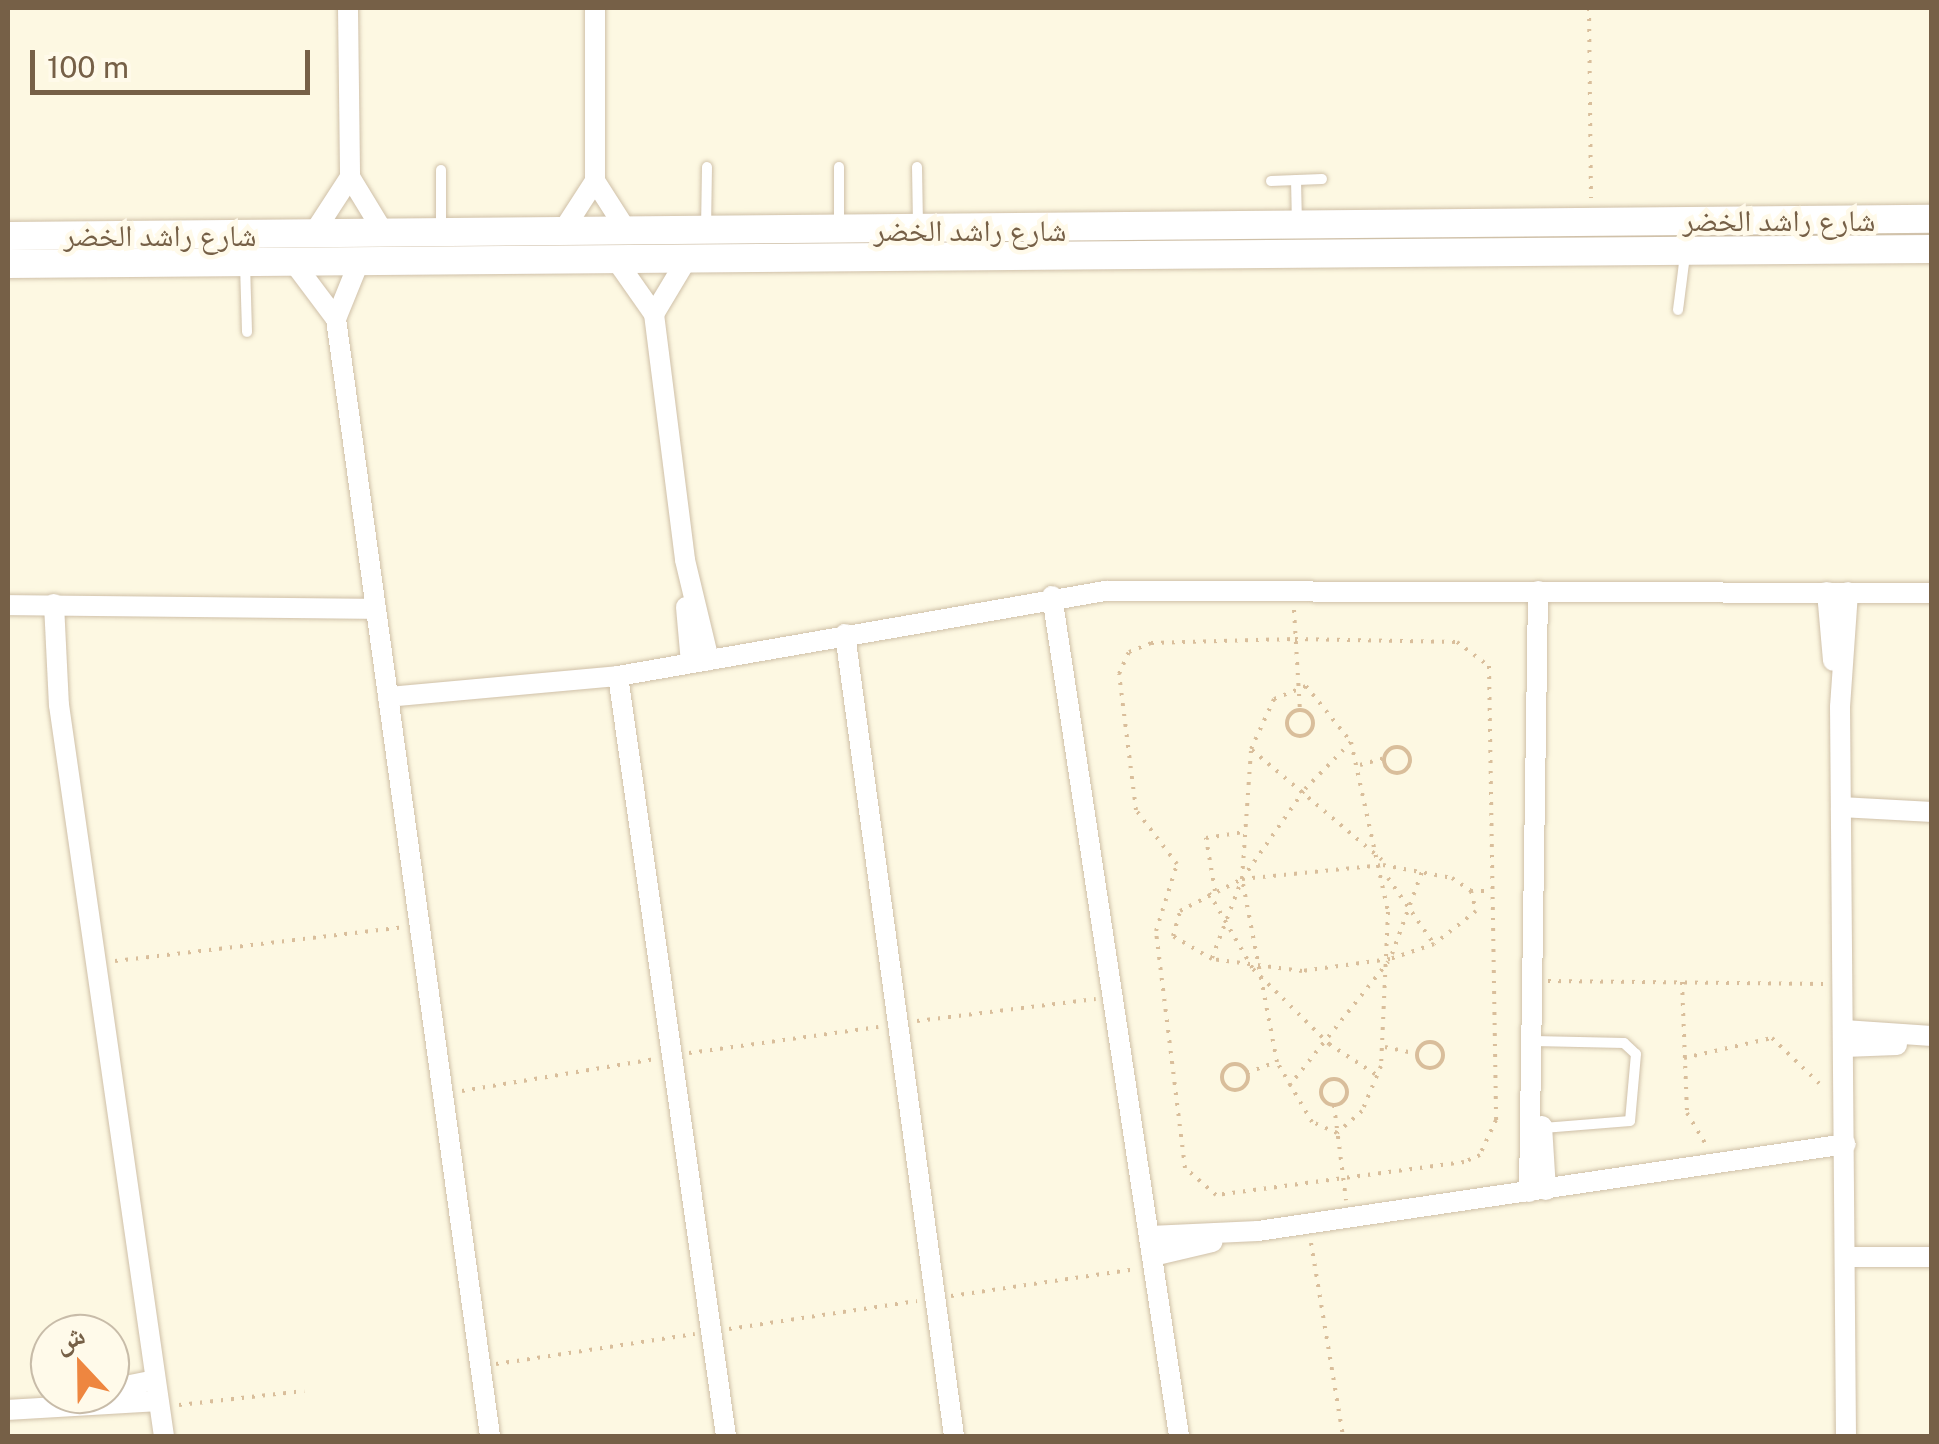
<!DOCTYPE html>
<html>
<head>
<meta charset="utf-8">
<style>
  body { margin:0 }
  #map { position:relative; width:1939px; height:1444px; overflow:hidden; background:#fdf8e2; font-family:"Public Sans","Noto Naskh Arabic",sans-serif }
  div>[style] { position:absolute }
  .path>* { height:4px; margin-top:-2px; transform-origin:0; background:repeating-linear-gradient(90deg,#d9be9b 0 2.5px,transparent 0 10.5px) }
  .path>.ring { margin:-2px; padding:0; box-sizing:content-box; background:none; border:4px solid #d9be9b; border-radius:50% }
  .roads { filter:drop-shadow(0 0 2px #cfc0a8) drop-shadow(0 0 2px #cfc0a8) }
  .lane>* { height:10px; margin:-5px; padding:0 5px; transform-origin:5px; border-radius:5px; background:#fff }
  .street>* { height:20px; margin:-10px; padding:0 10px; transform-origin:10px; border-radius:10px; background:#fff }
  .secondary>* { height:28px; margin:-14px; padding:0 14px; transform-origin:14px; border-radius:14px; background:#fff }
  span { translate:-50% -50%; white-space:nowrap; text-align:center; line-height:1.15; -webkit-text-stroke:9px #fffaea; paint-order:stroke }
  .street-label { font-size:30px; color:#766047 }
  .frame { position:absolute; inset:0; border:10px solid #766047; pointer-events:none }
  .north { position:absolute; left:30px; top:1314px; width:100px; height:100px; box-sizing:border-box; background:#fffaea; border:2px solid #c8bca9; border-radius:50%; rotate:338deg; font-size:28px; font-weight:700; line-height:40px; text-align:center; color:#766047 }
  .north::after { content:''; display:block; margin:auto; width:35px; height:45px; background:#ee8640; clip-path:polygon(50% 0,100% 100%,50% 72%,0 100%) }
  .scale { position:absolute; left:30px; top:50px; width:280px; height:45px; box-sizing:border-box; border:5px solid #766047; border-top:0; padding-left:12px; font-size:30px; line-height:35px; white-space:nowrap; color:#766047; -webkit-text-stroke:8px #fffaea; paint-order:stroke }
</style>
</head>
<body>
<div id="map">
  <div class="path">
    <i style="left:1589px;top:8px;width:190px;rotate:89.4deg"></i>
    <i style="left:1294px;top:610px;width:100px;rotate:86.6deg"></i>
    <i style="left:1295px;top:639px;width:162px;rotate:1.1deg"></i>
    <i style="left:1457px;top:642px;width:40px;rotate:37deg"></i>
    <i style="left:1489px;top:666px;width:454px;rotate:89.1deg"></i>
    <i style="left:1496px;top:1120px;width:38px;rotate:115deg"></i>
    <i style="left:1480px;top:1155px;width:17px;rotate:156deg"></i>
    <i style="left:1464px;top:1162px;width:250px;rotate:172.4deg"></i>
    <i style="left:1216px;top:1195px;width:41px;rotate:-138.9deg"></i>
    <i style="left:1185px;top:1168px;width:239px;rotate:-97deg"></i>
    <i style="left:1156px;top:931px;width:70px;rotate:-72.6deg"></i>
    <i style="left:1177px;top:864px;width:68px;rotate:-127.2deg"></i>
    <i style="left:1136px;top:810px;width:137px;rotate:-97.1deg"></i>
    <i style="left:1119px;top:674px;width:24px;rotate:-66deg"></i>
    <i style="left:1129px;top:652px;width:24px;rotate:-22deg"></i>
    <i style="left:1151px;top:643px;width:144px;rotate:-1.6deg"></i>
    <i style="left:1306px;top:686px;width:72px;rotate:51.2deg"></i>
    <i style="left:1351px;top:742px;width:174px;rotate:77.7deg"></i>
    <i style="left:1388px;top:912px;width:154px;rotate:92.6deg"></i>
    <i style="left:1381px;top:1066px;width:49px;rotate:112.9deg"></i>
    <i style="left:1362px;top:1111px;width:33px;rotate:139deg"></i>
    <i style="left:1337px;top:1133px;width:27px;rotate:-156deg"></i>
    <i style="left:1312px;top:1122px;width:69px;rotate:-120.3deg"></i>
    <i style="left:1277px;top:1062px;width:186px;rotate:-100.8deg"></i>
    <i style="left:1242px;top:879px;width:130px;rotate:-86deg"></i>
    <i style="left:1251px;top:749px;width:55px;rotate:-65.3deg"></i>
    <i style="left:1274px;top:699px;width:35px;rotate:-22deg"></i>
    <i class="ring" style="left:1287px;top:710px;width:22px;height:22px"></i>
    <i class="ring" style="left:1384px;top:747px;width:22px;height:22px"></i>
    <i style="left:1252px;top:750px;width:170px;rotate:40.2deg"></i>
    <i style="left:1360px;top:765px;width:25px;rotate:-16deg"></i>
    <i style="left:1383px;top:865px;width:70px;rotate:10.7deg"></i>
    <i style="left:1452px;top:878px;width:23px;rotate:34deg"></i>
    <i style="left:1471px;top:891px;width:21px;rotate:76deg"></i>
    <i style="left:1476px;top:911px;width:53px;rotate:141.8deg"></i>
    <i style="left:1434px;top:944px;width:46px;rotate:161.2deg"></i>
    <i style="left:1390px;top:959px;width:89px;rotate:172.2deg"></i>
    <i style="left:1302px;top:971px;width:91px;rotate:-172.4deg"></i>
    <i style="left:1212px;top:959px;width:45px;rotate:-149.5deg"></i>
    <i style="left:1173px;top:936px;width:26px;rotate:-74deg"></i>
    <i style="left:1180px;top:911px;width:70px;rotate:-27.3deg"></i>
    <i style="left:1242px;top:879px;width:142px;rotate:-5.7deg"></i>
    <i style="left:1388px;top:878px;width:80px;rotate:55.1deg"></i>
    <i style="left:1215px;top:891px;width:54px;rotate:-99.6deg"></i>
    <i style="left:1206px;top:838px;width:36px;rotate:-9deg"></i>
    <i style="left:1471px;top:891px;width:20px"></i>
    <i style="left:1209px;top:893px;width:88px;rotate:59.9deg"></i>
    <i style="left:1253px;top:969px;width:107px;rotate:44.6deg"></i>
    <i style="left:1329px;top:1044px;width:59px;rotate:33.1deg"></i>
    <i style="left:1392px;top:954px;width:90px;rotate:-70deg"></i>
    <i style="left:1212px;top:958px;width:85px;rotate:-69.2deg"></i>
    <i style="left:1242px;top:879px;width:110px;rotate:-55deg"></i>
    <i style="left:1305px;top:789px;width:66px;rotate:-45.6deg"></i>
    <i style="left:115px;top:961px;width:290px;rotate:-6.7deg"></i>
    <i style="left:1548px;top:981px;width:276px;rotate:0.6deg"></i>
    <i style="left:1682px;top:982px;width:131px;rotate:87.8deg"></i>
    <i style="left:1687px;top:1113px;width:39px;rotate:59deg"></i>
    <i style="left:917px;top:1021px;width:180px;rotate:-7deg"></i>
    <i class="ring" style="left:1417px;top:1042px;width:22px;height:22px"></i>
    <i style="left:1385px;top:1047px;width:30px;rotate:12deg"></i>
    <i style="left:689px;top:1053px;width:191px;rotate:-7.8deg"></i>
    <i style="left:1684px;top:1058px;width:90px;rotate:-12.8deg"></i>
    <i style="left:1772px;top:1038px;width:72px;rotate:43.9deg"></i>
    <i class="ring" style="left:1222px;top:1064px;width:22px;height:22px"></i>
    <i style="left:1247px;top:1073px;width:31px;rotate:-21deg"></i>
    <i class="ring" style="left:1321px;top:1079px;width:22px;height:22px"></i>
    <i style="left:1289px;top:1086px;width:159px;rotate:-51.4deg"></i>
    <i style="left:462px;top:1091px;width:196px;rotate:-9.4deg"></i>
    <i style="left:1334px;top:1105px;width:96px;rotate:82.8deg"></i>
    <i style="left:1311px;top:1243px;width:196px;rotate:80.6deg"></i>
    <i style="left:951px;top:1296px;width:186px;rotate:-8.3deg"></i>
    <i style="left:729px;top:1329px;width:190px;rotate:-8.5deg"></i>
    <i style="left:496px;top:1364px;width:201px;rotate:-8.6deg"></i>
    <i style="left:179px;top:1405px;width:126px;rotate:-6.4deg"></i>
  </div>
  <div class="roads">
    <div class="lane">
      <i style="left:839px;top:167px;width:58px;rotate:90deg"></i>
      <i style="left:917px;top:167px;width:57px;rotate:89deg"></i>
      <i style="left:1296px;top:180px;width:44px;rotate:88.7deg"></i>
      <i style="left:1271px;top:181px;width:51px;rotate:-2.2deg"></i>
      <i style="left:706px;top:230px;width:63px;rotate:-89.1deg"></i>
      <i style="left:441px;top:232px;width:62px;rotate:-90deg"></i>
      <i style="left:245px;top:264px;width:68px;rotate:88.3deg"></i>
      <i style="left:1678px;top:310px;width:55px;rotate:-82.7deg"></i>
      <i style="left:1534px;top:1041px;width:90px;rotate:1.3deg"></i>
      <i style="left:1624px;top:1043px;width:16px;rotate:43deg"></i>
      <i style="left:1636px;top:1054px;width:67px;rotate:95.1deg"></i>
      <i style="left:1630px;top:1121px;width:87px;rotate:175.4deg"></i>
    </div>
    <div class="street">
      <i style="left:348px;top:8px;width:169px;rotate:89.3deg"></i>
      <i style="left:350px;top:177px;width:66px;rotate:58.7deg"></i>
      <i style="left:595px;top:181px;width:59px;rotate:57.4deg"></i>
      <i style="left:562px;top:232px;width:61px;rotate:-57.1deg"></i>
      <i style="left:595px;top:181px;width:173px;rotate:-90deg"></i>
      <i style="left:313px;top:234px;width:68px;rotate:-57deg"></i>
      <i style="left:616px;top:260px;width:66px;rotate:54.9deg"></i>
      <i style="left:654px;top:314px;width:248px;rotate:82.8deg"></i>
      <i style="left:685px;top:560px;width:103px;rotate:76.5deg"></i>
      <i style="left:359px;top:262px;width:61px;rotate:112deg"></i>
      <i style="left:336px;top:319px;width:1128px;rotate:82.15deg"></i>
      <i style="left:294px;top:263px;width:70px;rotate:53.1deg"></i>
      <i style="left:654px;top:314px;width:64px;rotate:-59deg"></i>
      <i style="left:1827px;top:592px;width:69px;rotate:85deg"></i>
      <i style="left:1052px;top:596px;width:850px;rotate:81.4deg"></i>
      <i style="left:54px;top:604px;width:101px;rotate:87.2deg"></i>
      <i style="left:59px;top:705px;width:739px;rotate:81.83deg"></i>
      <i style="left:8px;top:605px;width:368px;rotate:0.6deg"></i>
      <i style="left:686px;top:607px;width:56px;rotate:84.9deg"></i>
      <i style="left:845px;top:634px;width:809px;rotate:82.26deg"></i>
      <i style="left:618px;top:676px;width:768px;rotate:81.91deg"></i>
      <i style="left:388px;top:697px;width:231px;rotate:-5.2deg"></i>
      <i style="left:618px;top:676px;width:495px;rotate:-9.9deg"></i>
      <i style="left:1106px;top:591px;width:826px;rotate:0.14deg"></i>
      <i style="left:1841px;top:807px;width:91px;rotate:3.1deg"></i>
      <i style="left:1844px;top:1030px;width:88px;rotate:3.9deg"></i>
      <i style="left:1844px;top:1047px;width:53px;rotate:-2.2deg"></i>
      <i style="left:1542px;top:1126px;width:64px;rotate:86.4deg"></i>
      <i style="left:1529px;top:1192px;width:601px;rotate:-89.14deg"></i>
      <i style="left:1150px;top:1236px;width:108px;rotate:-2.7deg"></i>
      <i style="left:1258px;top:1231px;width:594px;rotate:-8.42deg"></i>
      <i style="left:1153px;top:1256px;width:61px;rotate:-13.3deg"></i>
      <i style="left:1847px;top:1257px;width:85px"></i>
      <i style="left:110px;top:1389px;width:46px;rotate:-11.3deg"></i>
      <i style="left:8px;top:1410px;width:150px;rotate:-3.4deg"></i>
      <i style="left:1846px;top:1436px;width:729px;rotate:-90.47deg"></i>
      <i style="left:1840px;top:707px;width:115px;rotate:-86deg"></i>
    </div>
    <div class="secondary">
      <i style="left:8px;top:236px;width:1924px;rotate:-0.51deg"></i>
      <i style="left:8px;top:264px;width:1924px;rotate:-0.45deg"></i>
    </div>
  </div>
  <div class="street-label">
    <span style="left:1779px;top:220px">شارع راشد الخضر</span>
    <span style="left:970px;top:230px">شارع راشد الخضر</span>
    <span style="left:160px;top:235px">شارع راشد الخضر</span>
  </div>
  <div class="frame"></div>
  <div class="north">ش</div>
  <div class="scale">100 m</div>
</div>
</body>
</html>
